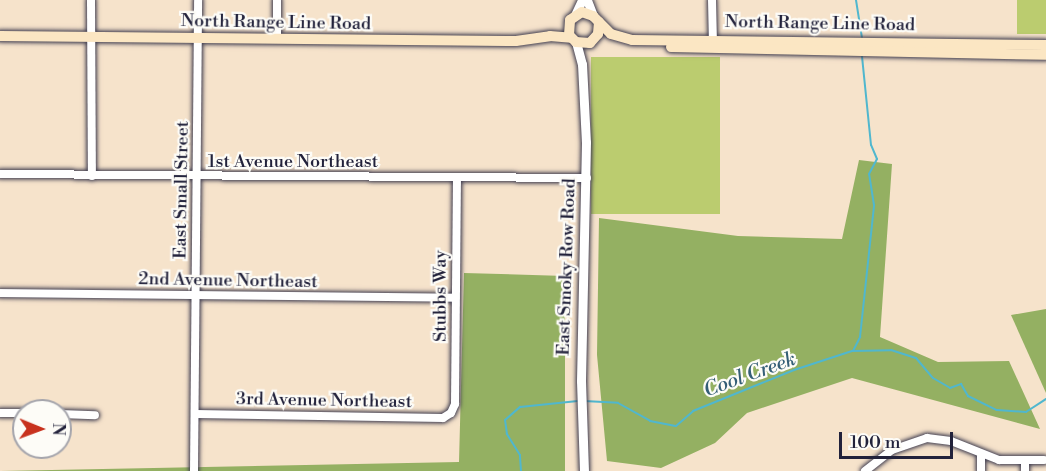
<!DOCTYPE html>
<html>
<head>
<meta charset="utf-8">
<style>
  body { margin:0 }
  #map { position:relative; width:1046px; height:471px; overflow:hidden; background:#f6e3cb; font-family:"Libre Bodoni",serif }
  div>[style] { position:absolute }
  .green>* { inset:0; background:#bbcc6f; transform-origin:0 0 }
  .forest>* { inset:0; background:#94b062 }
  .stream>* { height:2px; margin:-1px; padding:0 1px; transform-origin:1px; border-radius:1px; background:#50b7ce }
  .roads { filter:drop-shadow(0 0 2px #423f51) drop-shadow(0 0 2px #423f51) }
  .minor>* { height:8px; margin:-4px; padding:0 4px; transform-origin:4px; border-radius:4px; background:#fff }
  .tertiary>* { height:9px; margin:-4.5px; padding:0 4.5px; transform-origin:4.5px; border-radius:4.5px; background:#fff }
  .secondary>* { height:10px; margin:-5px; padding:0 5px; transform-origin:5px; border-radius:5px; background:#fbe6c3 }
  span { translate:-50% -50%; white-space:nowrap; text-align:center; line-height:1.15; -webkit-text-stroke:4.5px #fdfcf7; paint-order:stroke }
  .street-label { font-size:18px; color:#22223b }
  .water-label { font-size:20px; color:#345e76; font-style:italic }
  .north { position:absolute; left:12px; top:399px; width:60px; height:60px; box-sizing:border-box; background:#fdfcf7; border:2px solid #a5a5ac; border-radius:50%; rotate:91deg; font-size:16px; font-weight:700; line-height:24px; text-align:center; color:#22223b }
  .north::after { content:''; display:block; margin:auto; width:21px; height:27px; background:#c8321e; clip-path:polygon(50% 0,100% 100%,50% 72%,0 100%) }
  .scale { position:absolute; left:839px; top:432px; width:114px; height:27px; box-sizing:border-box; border:3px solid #22223b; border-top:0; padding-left:8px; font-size:18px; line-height:21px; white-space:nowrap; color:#22223b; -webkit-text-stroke:4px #fdfcf7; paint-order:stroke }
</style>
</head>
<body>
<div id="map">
  <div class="green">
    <i style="left:1017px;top:0;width:29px;height:34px"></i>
    <i style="left:720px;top:57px;width:157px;height:129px;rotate:90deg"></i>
  </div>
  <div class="forest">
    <i style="clip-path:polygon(859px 160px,892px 164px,880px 337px,938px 362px,1009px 361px,1040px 429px,852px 378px,747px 413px,715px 443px,661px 468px,607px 461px,597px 355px,599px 218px,738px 236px,842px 239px)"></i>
    <i style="clip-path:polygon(464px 273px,565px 276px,565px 471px,0 471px,459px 462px)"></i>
    <i style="clip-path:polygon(1046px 309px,1046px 393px,1011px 315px)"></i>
  </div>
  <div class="stream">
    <i style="left:856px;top:0;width:38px;rotate:81deg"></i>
    <i style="left:853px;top:351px;width:16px;rotate:-63deg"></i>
    <i style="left:860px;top:337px;width:133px;rotate:-83.9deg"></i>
    <i style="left:874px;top:205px;width:31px;rotate:-99deg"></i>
    <i style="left:869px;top:174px;width:17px;rotate:-62deg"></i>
    <i style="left:877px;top:159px;width:15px;rotate:-113deg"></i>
    <i style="left:871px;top:145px;width:89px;rotate:-95.8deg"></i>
    <i style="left:584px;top:401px;width:34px;rotate:3deg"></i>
    <i style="left:618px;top:403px;width:37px;rotate:29deg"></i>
    <i style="left:650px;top:421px;width:26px;rotate:11deg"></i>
    <i style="left:676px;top:426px;width:23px;rotate:-41deg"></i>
    <i style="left:693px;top:411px;width:109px;rotate:-22.1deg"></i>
    <i style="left:794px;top:370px;width:61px;rotate:-18.1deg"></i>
    <i style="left:852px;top:351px;width:39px;rotate:-1deg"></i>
    <i style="left:891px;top:350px;width:26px;rotate:18deg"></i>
    <i style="left:916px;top:358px;width:26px;rotate:50deg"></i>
    <i style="left:933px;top:378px;width:20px;rotate:30deg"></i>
    <i style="left:950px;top:388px;width:12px;rotate:-20deg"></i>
    <i style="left:961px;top:384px;width:14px;rotate:60deg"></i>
    <i style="left:968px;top:396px;width:32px;rotate:26deg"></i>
    <i style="left:997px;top:410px;width:29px;rotate:4deg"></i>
    <i style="left:1026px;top:412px;width:24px;rotate:-33deg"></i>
    <i style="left:521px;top:471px;width:16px;rotate:-94deg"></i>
    <i style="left:520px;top:455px;width:25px;rotate:-122deg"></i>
    <i style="left:507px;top:434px;width:14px;rotate:-98deg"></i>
    <i style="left:505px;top:420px;width:20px;rotate:-41deg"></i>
    <i style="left:520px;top:407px;width:58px;rotate:-5.9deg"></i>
  </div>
  <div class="roads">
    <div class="minor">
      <i style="left:91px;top:0;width:176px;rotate:89.7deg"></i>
      <i style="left:712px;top:0;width:43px;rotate:88.7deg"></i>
      <i style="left:277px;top:39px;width:39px;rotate:-90deg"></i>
      <i style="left:0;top:174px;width:587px;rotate:0.39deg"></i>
      <i style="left:0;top:293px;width:455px;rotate:0.6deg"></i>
      <i style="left:0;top:413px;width:24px"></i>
      <i style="left:60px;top:414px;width:35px;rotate:2deg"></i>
      <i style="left:196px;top:414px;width:247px;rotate:0.9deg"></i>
      <i style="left:443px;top:418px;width:9px;rotate:-32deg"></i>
      <i style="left:451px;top:413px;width:10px;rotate:-66deg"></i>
      <i style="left:455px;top:404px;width:226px;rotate:-89.5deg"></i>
      <i style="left:194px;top:471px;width:471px;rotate:-89.5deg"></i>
      <i style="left:865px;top:471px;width:34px;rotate:-38deg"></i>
      <i style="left:892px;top:450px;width:37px;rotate:-19deg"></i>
      <i style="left:927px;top:438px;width:24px;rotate:7deg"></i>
      <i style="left:951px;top:441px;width:52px;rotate:21.6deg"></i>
      <i style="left:999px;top:460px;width:45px"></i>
      <i style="left:981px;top:471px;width:15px;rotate:-90deg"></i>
      <i style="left:1025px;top:471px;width:11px;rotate:-90deg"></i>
    </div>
    <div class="tertiary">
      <i style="left:587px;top:0;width:17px;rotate:69deg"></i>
      <i style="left:575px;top:15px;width:17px;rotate:-65deg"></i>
      <i style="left:576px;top:42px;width:23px;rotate:75deg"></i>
      <i style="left:582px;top:64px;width:78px;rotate:87.1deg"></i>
      <i style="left:586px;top:142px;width:239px;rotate:91.2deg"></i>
      <i style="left:581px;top:381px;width:90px;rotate:88.1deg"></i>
    </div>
    <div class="secondary">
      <i style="left:599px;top:22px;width:12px;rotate:95deg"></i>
      <i style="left:598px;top:34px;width:12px;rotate:132deg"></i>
      <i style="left:590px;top:43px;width:14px;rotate:-176deg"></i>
      <i style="left:576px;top:42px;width:10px;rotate:-135deg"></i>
      <i style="left:569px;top:35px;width:15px;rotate:-86deg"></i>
      <i style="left:570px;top:20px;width:14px;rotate:-34deg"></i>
      <i style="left:582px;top:12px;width:12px;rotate:20deg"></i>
      <i style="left:593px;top:16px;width:25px;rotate:45deg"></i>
      <i style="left:611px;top:34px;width:22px;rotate:16deg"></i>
      <i style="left:632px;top:40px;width:414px;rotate:0.7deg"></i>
      <i style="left:0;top:36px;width:516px;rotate:0.56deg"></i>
      <i style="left:516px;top:41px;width:34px;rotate:-8deg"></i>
      <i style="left:550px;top:36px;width:21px;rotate:5deg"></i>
      <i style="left:671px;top:47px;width:375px;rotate:1.2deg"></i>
    </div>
  </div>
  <div class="street-label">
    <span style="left:276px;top:23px;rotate:1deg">North Range Line Road</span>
    <span style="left:820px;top:24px;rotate:1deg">North Range Line Road</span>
    <span style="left:293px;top:162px">1st Avenue Northeast</span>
    <span style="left:182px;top:190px;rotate:-89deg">East Small Street</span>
    <span style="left:567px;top:267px;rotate:-88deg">East Smoky Row Road</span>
    <span style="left:228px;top:281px;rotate:1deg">2nd Avenue Northeast</span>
    <span style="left:441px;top:296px;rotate:-90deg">Stubbs Way</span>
    <span style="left:324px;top:401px;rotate:1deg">3rd Avenue Northeast</span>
  </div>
  <div class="water-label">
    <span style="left:750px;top:375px;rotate:-20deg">Cool Creek</span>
  </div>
  <div class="north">N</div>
  <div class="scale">100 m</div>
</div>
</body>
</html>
